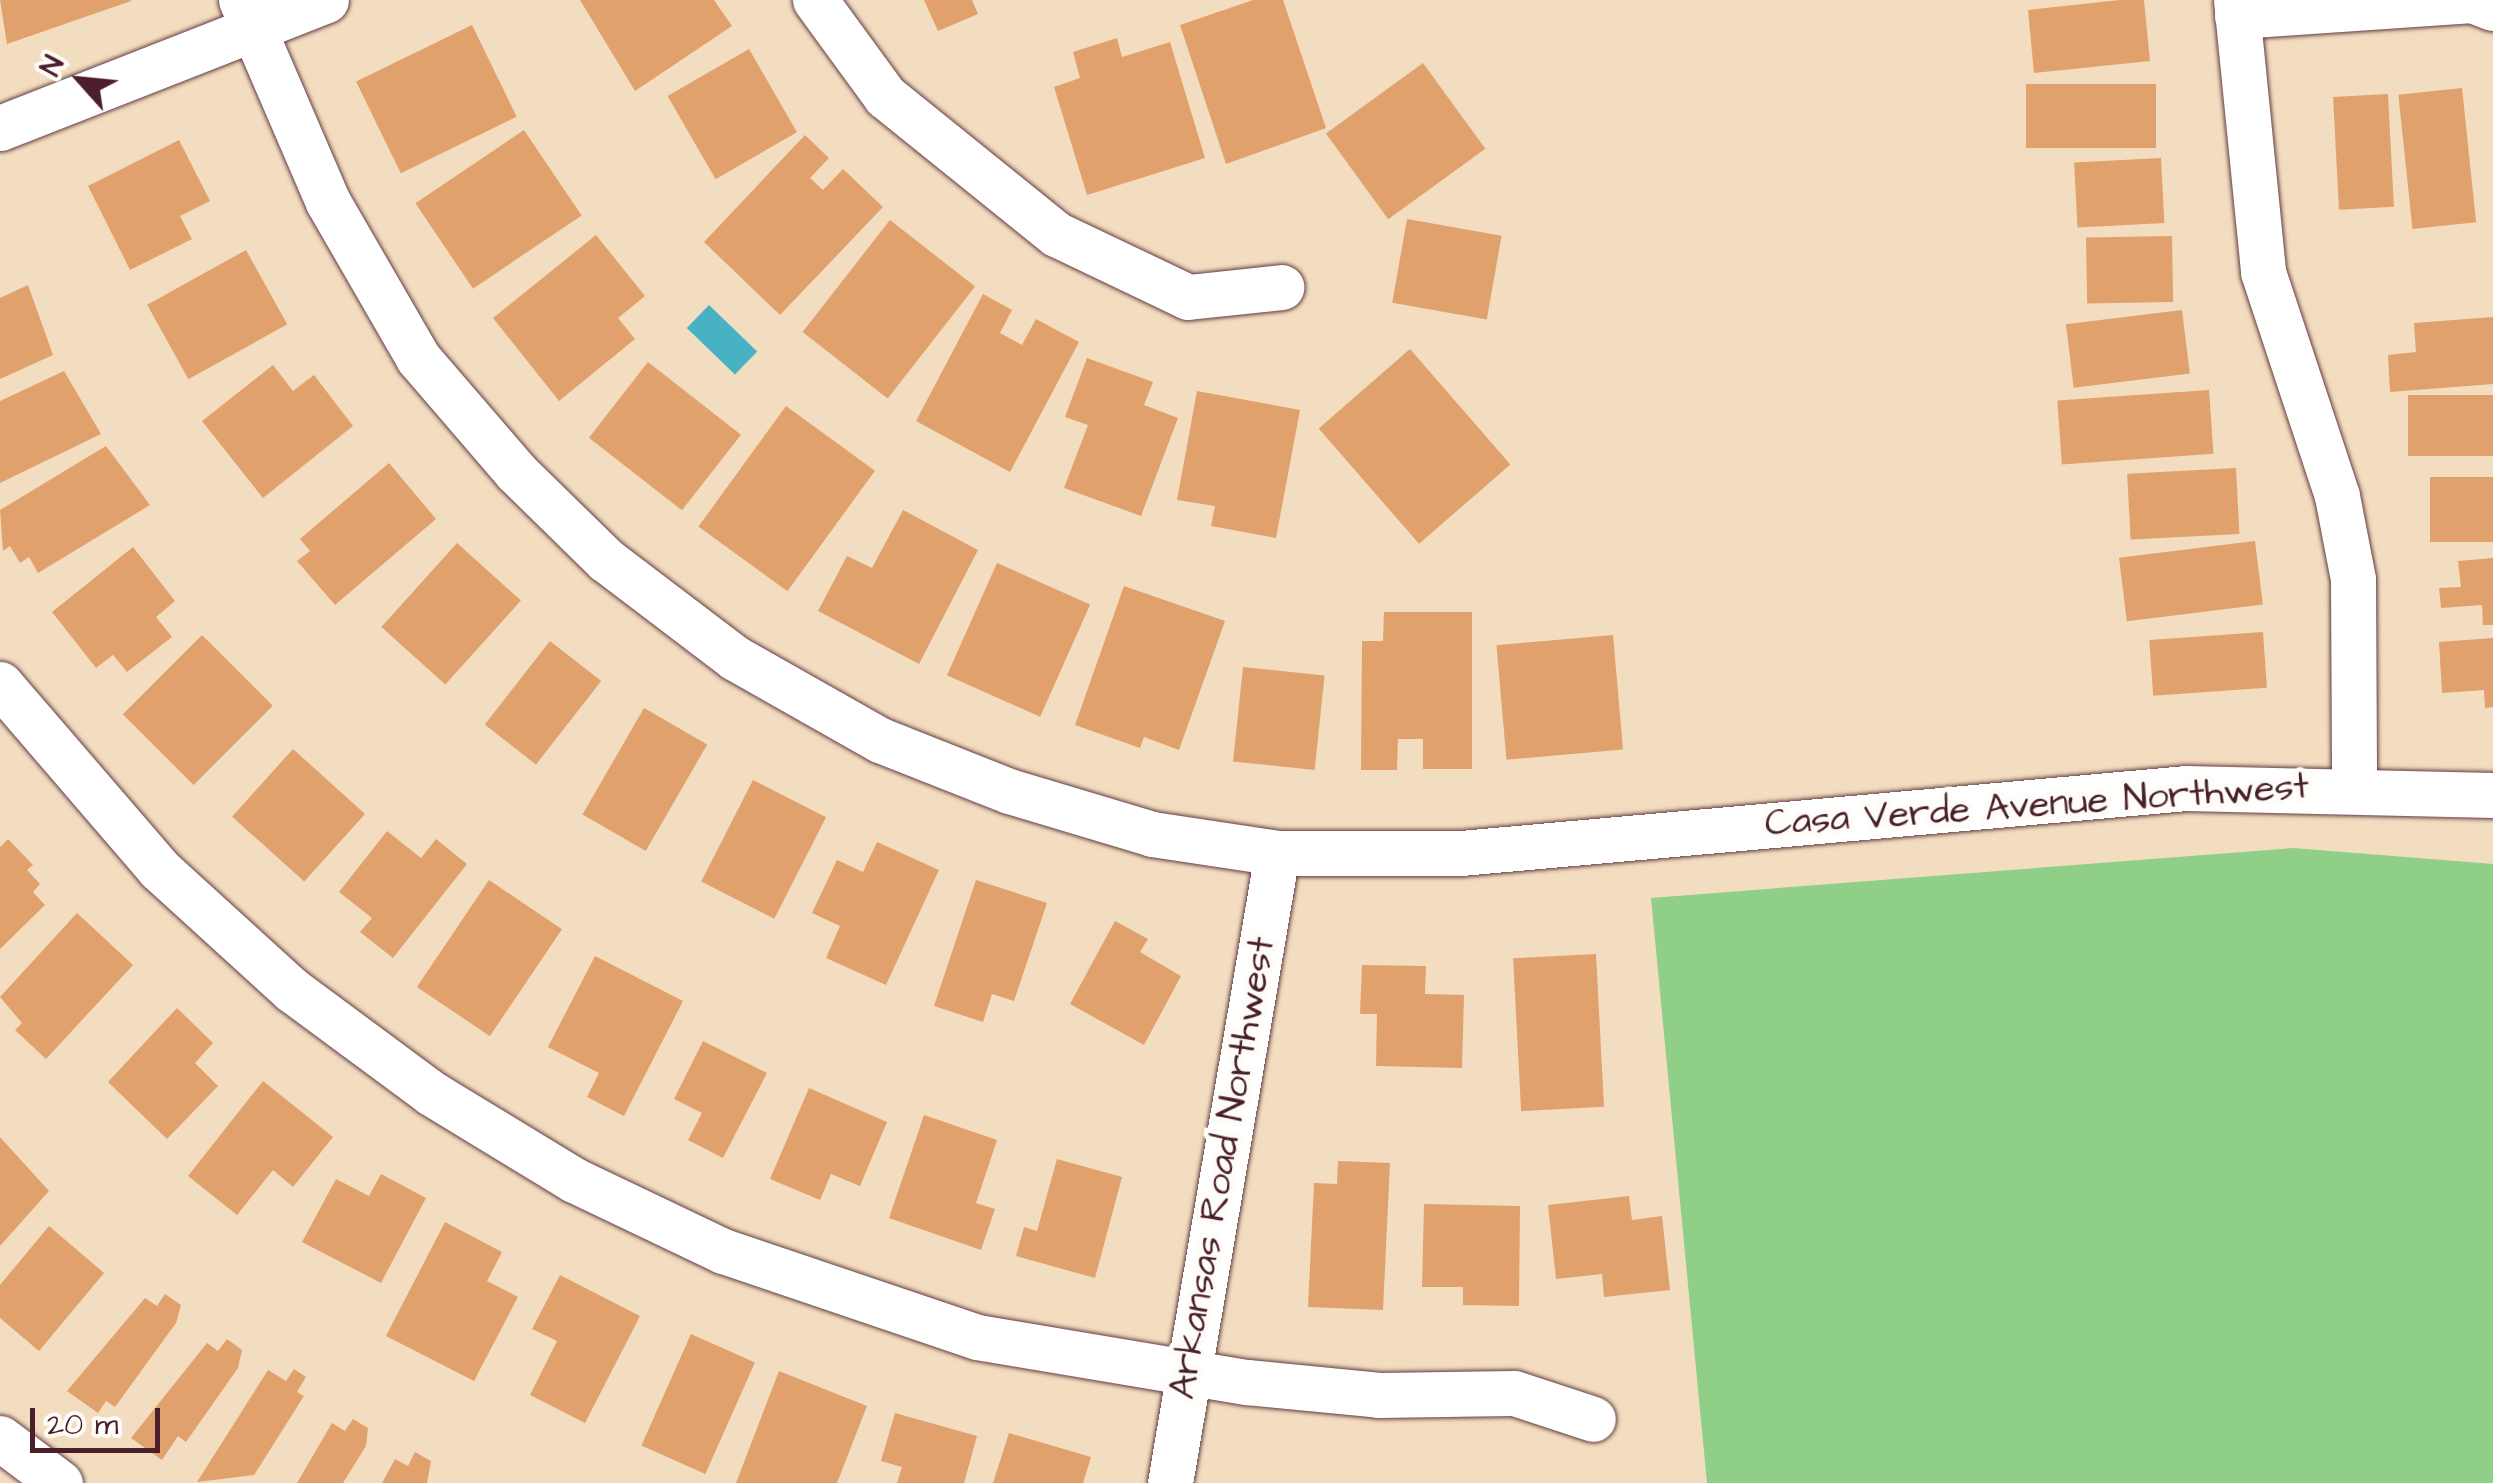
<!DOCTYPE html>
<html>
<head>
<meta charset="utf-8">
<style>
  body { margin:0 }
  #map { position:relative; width:2493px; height:1483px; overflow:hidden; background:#f3ddc0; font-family:"Architects Daughter",sans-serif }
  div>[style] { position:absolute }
  .green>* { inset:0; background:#8fcf87 }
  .water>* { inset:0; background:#46b2c4; transform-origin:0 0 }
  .building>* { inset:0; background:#e0a16c; transform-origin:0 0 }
  .roads { filter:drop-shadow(0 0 2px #633c41) drop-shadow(0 0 2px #633c41) }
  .minor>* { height:45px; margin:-22.5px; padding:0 22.5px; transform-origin:22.5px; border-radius:22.5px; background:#fff }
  span { translate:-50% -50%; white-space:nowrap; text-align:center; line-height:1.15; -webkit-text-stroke:10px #fdfcf7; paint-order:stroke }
  .street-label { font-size:38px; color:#4a1f2b }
  .north { position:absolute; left:30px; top:30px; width:100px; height:100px; -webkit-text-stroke:8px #fdfcf7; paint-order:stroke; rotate:297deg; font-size:28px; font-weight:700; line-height:40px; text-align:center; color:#4a1f2b }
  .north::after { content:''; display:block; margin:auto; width:35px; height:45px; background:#4a1f2b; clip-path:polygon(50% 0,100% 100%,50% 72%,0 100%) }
  .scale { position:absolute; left:30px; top:1408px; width:130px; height:45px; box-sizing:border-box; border:5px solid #4a1f2b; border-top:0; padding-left:12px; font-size:30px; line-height:35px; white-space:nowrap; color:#4a1f2b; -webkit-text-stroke:8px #fdfcf7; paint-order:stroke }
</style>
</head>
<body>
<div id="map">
  <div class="green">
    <i style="clip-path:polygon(2293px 848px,2493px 864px,2493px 1483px,1707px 1483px,1651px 898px)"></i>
  </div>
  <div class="water">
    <i style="left:709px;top:305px;width:67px;height:32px;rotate:44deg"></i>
  </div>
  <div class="building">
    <i style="clip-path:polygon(0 0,131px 0,131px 1px,7px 44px)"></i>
    <i style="clip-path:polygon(580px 0,714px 0,732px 26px,635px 91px)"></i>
    <i style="clip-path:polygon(924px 0,972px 0,978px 14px,938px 31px)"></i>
    <i style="clip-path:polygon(1253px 0,1283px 0,1326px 128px,1226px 164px,1180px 25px)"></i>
    <i style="clip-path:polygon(2120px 0,2144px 0,2150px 61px,2034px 73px,2028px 10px)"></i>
    <i style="left:472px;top:25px;width:102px;height:129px;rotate:64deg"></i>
    <i style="clip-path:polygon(1117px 38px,1122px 57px,1170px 42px,1205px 158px,1087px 195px,1054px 87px,1080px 78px,1073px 52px)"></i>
    <i style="left:749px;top:49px;width:96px;height:94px;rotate:60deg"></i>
    <i style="left:1423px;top:63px;width:106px;height:120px;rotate:54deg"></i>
    <i style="left:2156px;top:84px;width:64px;height:130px;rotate:90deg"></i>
    <i style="left:2462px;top:88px;width:135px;height:64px;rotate:84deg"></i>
    <i style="left:2388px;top:94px;width:113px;height:55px;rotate:87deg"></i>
    <i style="left:524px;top:130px;width:103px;height:131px;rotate:56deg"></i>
    <i style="clip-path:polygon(805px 135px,829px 158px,810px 178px,823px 190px,843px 169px,883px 207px,780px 315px,704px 242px)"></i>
    <i style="clip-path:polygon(179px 140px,210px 201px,180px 216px,192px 239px,130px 270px,88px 186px)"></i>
    <i style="left:2161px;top:158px;width:65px;height:87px;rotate:87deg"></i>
    <i style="left:1407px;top:219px;width:96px;height:85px;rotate:10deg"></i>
    <i style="left:890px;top:220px;width:108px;height:142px;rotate:38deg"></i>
    <i style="clip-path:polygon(596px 235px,645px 296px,618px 318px,635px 339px,559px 401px,493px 318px)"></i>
    <i style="left:2172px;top:236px;width:66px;height:86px;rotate:89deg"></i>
    <i style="left:246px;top:250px;width:85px;height:113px;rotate:61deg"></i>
    <i style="clip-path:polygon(28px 285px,53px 355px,0 379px,0 298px)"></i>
    <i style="clip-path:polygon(983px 294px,1012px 310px,1000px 333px,1022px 345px,1036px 319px,1079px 342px,1010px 472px,916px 421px)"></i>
    <i style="left:2182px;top:310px;width:64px;height:117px;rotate:83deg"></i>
    <i style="clip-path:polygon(2493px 317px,2493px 384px,2390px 392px,2388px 355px,2416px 352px,2414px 323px)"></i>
    <i style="left:1410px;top:349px;width:153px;height:121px;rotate:49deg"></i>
    <i style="clip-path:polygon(1087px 358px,1153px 382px,1144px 405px,1178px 418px,1141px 516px,1064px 488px,1088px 425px,1065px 417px)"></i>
    <i style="left:648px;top:362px;width:118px;height:96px;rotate:38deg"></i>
    <i style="clip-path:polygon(273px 365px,293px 391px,314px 375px,353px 426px,263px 498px,202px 421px)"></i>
    <i style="clip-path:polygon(64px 371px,101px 434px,0 483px,0 401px)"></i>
    <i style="left:2209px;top:390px;width:64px;height:152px;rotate:86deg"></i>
    <i style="clip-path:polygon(1197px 391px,1300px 410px,1276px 538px,1211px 526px,1215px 506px,1177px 500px)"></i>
    <i style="left:2493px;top:395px;width:61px;height:85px;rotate:90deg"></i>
    <i style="left:786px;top:406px;width:110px;height:149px;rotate:36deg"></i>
    <i style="clip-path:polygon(106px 446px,150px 505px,38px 573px,29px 557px,20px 563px,10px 546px,3px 551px,0 510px)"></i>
    <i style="clip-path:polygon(389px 463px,436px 519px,335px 605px,297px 561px,310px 551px,300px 539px)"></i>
    <i style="left:2236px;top:468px;width:66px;height:109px;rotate:87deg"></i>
    <i style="left:2493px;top:477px;width:65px;height:63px;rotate:90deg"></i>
    <i style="clip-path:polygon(903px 510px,978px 550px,919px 664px,818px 611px,847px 556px,872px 568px)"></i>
    <i style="left:2255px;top:541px;width:64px;height:137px;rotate:83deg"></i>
    <i style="left:457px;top:543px;width:86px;height:113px;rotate:42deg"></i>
    <i style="clip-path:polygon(133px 547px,175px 601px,156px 617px,172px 637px,127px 672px,113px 655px,96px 668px,52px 612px)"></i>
    <i style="clip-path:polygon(2493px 558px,2493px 625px,2483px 625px,2482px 605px,2441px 608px,2439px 588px,2461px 587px,2458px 561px)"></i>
    <i style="left:997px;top:563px;width:102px;height:123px;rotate:24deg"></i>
    <i style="clip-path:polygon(1124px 586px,1225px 621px,1179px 750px,1144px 737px,1140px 748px,1075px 725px)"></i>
    <i style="clip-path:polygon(1384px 612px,1472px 612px,1472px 769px,1423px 769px,1423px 739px,1398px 739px,1397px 770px,1361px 770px,1362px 641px,1383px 641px)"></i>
    <i style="left:2263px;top:632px;width:56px;height:114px;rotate:86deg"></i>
    <i style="left:202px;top:635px;width:100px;height:112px;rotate:45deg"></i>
    <i style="left:1613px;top:635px;width:115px;height:117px;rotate:85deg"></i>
    <i style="clip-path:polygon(2493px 638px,2493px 707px,2485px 708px,2484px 690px,2442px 693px,2439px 642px)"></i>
    <i style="left:550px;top:641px;width:65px;height:106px;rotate:38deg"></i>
    <i style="left:1243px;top:667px;width:82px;height:95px;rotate:6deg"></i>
    <i style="left:644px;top:708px;width:73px;height:123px;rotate:30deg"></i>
    <i style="left:293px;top:749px;width:97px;height:91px;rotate:42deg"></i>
    <i style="left:753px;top:780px;width:82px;height:114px;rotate:27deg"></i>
    <i style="clip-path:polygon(387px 831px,421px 858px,436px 839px,467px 864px,393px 958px,360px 932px,372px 918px,339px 892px)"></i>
    <i style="clip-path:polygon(8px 839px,33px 865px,27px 870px,40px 884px,33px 892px,45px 905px,0 949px,0 847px)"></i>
    <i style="clip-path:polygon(877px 842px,939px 870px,886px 985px,826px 958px,840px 926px,812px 913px,837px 860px,863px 872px)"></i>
    <i style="left:489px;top:880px;width:88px;height:129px;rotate:34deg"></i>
    <i style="clip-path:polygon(976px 880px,1047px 903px,1014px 1001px,992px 994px,983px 1022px,934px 1006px)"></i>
    <i style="clip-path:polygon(77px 913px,133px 965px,46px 1059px,15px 1030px,22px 1023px,0 997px)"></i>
    <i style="clip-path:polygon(1115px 921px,1148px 939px,1140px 952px,1181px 976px,1144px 1045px,1070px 1004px)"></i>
    <i style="left:1596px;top:954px;width:153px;height:83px;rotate:87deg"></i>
    <i style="clip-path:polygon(595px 956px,683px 1001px,624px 1116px,587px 1097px,599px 1073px,548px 1047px)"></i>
    <i style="clip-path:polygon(1362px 965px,1426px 966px,1425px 994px,1464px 995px,1462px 1068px,1376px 1066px,1377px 1014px,1360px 1014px)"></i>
    <i style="clip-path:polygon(177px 1008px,213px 1043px,195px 1063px,218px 1086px,167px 1139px,108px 1082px)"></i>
    <i style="clip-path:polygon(703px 1041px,767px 1073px,723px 1158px,688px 1140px,702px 1113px,674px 1099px)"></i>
    <i style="clip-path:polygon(263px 1081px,333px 1137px,293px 1187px,273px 1170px,237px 1215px,188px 1176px)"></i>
    <i style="clip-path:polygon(809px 1088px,887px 1122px,860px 1186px,831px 1174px,820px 1200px,770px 1179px)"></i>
    <i style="clip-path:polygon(924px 1115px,997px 1140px,976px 1203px,995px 1209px,981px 1250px,889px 1218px)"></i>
    <i style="clip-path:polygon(0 1137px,49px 1191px,0 1246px)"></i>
    <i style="clip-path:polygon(1057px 1159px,1122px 1177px,1095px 1278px,1016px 1256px,1024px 1227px,1037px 1231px)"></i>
    <i style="clip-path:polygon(1338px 1161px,1390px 1163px,1383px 1310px,1308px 1307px,1314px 1183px,1337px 1184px)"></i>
    <i style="clip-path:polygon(381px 1174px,426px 1198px,381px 1283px,302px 1242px,336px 1179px,369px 1196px)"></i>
    <i style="clip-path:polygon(1629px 1196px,1632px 1220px,1662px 1216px,1670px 1290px,1604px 1297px,1602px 1274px,1556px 1279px,1548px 1205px)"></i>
    <i style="clip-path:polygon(1424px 1204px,1520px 1206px,1519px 1306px,1463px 1305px,1463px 1287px,1422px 1287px)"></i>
    <i style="clip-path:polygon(445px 1222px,502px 1252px,487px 1281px,518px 1297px,474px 1381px,386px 1336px)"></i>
    <i style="clip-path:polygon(49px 1226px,104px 1273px,39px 1351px,0 1318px,0 1285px)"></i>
    <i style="clip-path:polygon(560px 1275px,640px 1316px,585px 1423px,530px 1395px,557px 1341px,532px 1329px)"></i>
    <i style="clip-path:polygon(165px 1294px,181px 1305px,176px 1323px,115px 1407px,106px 1401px,98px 1413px,67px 1391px,145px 1298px,157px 1306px)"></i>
    <i style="left:691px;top:1334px;width:70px;height:122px;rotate:24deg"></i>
    <i style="clip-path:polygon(227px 1339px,242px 1350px,238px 1368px,186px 1442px,178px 1436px,162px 1460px,131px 1438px,207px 1343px,218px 1351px)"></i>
    <i style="clip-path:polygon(294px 1369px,306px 1377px,297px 1392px,304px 1396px,254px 1475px,197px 1482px,268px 1370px,286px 1381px)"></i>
    <i style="clip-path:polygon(779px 1371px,867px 1406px,837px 1483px,736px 1483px)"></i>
    <i style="clip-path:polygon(895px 1413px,977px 1436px,964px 1483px,897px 1483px,902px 1467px,881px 1461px)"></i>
    <i style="clip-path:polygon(353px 1419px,368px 1428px,366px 1446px,343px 1483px,297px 1483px,332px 1423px,345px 1431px)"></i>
    <i style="clip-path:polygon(1009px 1433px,1091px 1457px,1083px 1483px,993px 1483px)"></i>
    <i style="clip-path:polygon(415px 1452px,431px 1461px,427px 1483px,382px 1483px,395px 1459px,408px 1466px)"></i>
  </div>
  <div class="roads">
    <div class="minor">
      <i style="left:241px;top:0;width:220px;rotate:66.7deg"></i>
      <i style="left:328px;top:202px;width:180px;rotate:60deg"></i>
      <i style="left:418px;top:358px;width:150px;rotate:49.3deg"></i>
      <i style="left:516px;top:472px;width:126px;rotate:44.4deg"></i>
      <i style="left:606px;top:560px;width:162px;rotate:37.2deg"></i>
      <i style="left:735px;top:658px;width:167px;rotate:29.5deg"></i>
      <i style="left:880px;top:740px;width:139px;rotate:21.6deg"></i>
      <i style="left:1009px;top:791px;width:149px;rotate:16.7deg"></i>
      <i style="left:1152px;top:834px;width:126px;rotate:8.6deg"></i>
      <i style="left:1277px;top:853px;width:184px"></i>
      <i style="left:1461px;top:853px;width:728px;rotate:-5.12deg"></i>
      <i style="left:2186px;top:788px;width:307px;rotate:1.3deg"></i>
      <i style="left:815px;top:0;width:119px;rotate:53.9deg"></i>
      <i style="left:885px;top:96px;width:220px;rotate:38.9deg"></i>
      <i style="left:1056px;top:234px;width:146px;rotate:25.5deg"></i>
      <i style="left:1188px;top:297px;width:94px;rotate:-6.1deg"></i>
      <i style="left:2236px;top:0;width:273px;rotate:84.3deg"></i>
      <i style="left:2263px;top:272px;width:236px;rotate:71.7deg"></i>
      <i style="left:2337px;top:496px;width:85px;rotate:79.1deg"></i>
      <i style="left:2353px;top:579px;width:206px;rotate:89.7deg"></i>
      <i style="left:2237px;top:16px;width:236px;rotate:-3.9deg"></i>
      <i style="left:2472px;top:0;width:22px;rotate:21deg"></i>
      <i style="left:0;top:128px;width:350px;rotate:-21.4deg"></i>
      <i style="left:0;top:684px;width:244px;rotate:49.3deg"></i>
      <i style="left:159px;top:869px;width:180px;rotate:42.3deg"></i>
      <i style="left:292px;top:990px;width:173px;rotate:36.5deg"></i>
      <i style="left:431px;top:1093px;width:167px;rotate:31.3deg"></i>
      <i style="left:574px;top:1180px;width:165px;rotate:25.5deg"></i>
      <i style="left:723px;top:1251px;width:268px;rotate:18.7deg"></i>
      <i style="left:977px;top:1337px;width:274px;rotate:9.5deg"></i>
      <i style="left:1247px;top:1382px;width:133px;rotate:5.6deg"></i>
      <i style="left:1379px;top:1395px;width:135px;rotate:-0.8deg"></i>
      <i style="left:1514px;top:1393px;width:83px;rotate:18.2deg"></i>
      <i style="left:0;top:1438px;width:75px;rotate:36.9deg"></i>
      <i style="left:1170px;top:1483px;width:639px;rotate:-80.36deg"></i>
    </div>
  </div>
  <div class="street-label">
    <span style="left:2037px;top:806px;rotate:-4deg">Casa Verde Avenue Northwest</span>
    <span style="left:1223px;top:1168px;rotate:-80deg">Arkansas Road Northwest</span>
  </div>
  <div class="north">N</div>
  <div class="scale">20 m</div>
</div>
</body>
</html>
